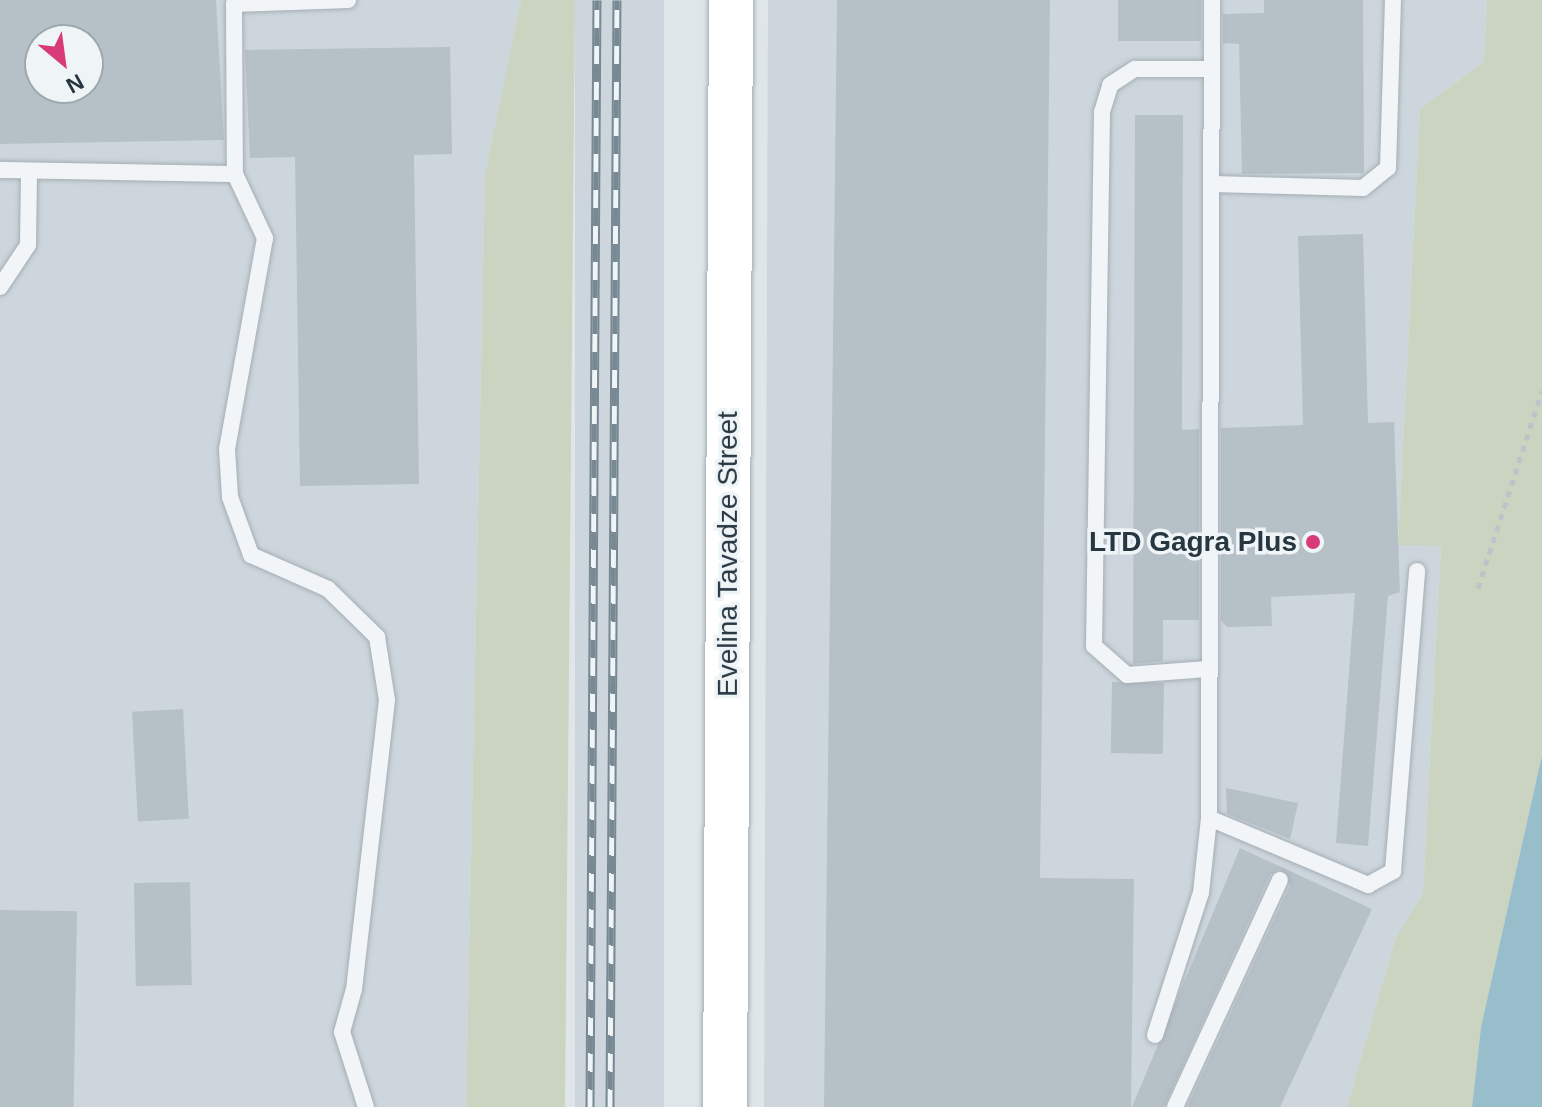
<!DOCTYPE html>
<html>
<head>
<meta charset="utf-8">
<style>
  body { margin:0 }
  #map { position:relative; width:1542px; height:1107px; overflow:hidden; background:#dfe6ea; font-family:Arial,sans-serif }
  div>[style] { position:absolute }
  .built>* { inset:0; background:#cdd6dc; transform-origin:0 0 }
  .green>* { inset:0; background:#cad4c0 }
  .water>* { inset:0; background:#98becc }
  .building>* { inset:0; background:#b6c0c7; transform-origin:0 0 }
  .path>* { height:5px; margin-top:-2.5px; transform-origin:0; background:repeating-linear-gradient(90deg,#bdc4c9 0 6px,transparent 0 12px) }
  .roads { filter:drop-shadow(0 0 2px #a4aeb4) drop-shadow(0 0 2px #a4aeb4) }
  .lane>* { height:16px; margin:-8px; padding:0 8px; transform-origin:8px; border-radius:8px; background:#f2f5f8 }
  .secondary>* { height:44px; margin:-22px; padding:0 22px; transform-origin:22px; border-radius:22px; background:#fff }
  .rail>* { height:9px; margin-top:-4.5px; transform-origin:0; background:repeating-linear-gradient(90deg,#eff4f7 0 18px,#788994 0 36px); box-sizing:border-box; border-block:2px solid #788994 }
  .dots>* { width:22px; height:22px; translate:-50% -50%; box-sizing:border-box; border:4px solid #eff4f7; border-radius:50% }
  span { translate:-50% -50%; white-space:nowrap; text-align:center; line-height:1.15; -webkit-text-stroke:7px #eff4f7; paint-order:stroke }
  .poi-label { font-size:28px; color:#273742; font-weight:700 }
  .right { translate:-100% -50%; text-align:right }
  .street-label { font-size:28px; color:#273742 }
  .north { position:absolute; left:24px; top:24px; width:80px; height:80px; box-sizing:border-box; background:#eff4f7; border:2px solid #9fa8af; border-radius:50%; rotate:151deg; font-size:22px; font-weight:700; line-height:32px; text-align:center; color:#273742 }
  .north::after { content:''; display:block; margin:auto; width:28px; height:36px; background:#d83b78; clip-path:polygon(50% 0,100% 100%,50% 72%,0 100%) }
</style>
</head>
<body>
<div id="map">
  <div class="built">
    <i style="clip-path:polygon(evenodd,0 0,521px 0,485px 174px,466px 1107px,0 1107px,0 0,40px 40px,88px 40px,88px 88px,40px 88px,40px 40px)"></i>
    <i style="left:575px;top:0;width:89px;height:1107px"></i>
    <i style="clip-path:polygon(768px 0,1487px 0,1484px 62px,1420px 109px,1398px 544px,1441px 545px,1423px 894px,1396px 937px,1347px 1107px,764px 1107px)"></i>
  </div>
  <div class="green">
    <i style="clip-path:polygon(521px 0,575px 0,565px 1107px,466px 1107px,485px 174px)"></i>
    <i style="clip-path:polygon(1487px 0,1542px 0,1542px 755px,1481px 1027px,1472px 1107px,1347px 1107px,1396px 937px,1423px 894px,1441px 546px,1398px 545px,1420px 109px,1484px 62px)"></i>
  </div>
  <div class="water">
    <i style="clip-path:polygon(1542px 755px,1542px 1107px,1472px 1107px,1481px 1027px)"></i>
  </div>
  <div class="building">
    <i style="clip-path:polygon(evenodd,0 0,216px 0,224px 140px,0 144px,0 0,40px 40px,88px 40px,88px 88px,40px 88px,40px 40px)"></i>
    <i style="clip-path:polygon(837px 0,1050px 0,1040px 878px,1134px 879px,1131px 1107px,824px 1107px)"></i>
    <i style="left:1118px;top:0;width:83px;height:41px"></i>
    <i style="clip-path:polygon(1264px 0,1363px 0,1364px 173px,1242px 174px,1239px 44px,1223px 43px,1223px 14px,1264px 13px)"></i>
    <i style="clip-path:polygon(450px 47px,452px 154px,414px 155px,419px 484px,300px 486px,295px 157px,250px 158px,245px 50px)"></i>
    <i style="clip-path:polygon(1135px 115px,1183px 115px,1182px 430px,1199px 429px,1199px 620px,1163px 620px,1163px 661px,1133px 664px)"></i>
    <i style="clip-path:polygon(1363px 234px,1368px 423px,1394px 422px,1400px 592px,1388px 596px,1368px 846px,1336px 843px,1355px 593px,1271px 597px,1272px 626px,1227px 627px,1221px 620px,1221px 428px,1303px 425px,1298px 236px)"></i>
    <i style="left:1112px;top:682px;width:52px;height:71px;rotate:1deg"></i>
    <i style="left:183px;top:709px;width:110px;height:51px;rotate:87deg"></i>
    <i style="clip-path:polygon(1226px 788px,1298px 803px,1290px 839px,1227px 814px)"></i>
    <i style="clip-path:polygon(1240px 848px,1372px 909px,1280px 1107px,1187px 1107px,1290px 885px,1280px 869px,1270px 875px,1164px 1107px,1132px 1107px)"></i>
    <i style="left:190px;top:882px;width:103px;height:56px;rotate:89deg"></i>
    <i style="left:0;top:910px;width:77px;height:197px;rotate:1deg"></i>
  </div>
  <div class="path">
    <i style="left:1478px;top:588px;width:207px;rotate:-72deg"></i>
  </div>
  <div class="roads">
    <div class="lane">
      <i style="left:348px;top:0;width:114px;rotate:178deg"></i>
      <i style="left:234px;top:4px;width:170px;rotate:89.7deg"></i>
      <i style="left:235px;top:174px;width:71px;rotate:64.9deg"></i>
      <i style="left:265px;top:238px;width:214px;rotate:100.2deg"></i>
      <i style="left:227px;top:449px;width:48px;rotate:86.4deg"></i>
      <i style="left:230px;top:497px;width:62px;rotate:70.1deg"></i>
      <i style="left:251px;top:555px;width:84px;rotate:23.8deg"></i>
      <i style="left:328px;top:589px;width:69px;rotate:44.4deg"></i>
      <i style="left:377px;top:637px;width:64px;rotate:81deg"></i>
      <i style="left:387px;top:700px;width:291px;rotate:96.5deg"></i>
      <i style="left:354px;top:989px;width:45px;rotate:105.6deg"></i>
      <i style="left:342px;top:1032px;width:79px;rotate:72.3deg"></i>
      <i style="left:0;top:170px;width:235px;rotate:1deg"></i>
      <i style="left:1212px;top:184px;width:151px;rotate:1.5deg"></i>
      <i style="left:1363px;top:188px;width:32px;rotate:-39deg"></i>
      <i style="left:1388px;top:168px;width:168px;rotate:-88.3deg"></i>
      <i style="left:0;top:287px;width:50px;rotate:-56.3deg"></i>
      <i style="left:28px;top:245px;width:74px;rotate:-89.2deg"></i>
      <i style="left:1207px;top:669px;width:80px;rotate:175.7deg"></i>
      <i style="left:1127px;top:675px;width:44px;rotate:-138.7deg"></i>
      <i style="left:1094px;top:646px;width:534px;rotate:-89.14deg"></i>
      <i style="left:1102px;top:112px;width:28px;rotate:-73deg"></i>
      <i style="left:1110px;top:85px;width:30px;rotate:-33deg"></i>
      <i style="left:1135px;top:69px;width:77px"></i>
      <i style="left:1209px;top:818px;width:173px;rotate:22.8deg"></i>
      <i style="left:1368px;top:885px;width:29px;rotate:-29deg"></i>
      <i style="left:1393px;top:871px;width:301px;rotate:-85.4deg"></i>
      <i style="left:1155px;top:1035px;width:149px;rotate:-72.1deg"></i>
      <i style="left:1201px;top:893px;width:75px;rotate:-83.9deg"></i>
      <i style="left:1209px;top:818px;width:818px;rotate:-89.79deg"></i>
      <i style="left:1175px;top:1107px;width:250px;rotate:-65.2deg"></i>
    </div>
    <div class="secondary">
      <i style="left:725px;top:1107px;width:1107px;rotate:-89.69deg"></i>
    </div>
  </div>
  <div class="rail">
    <i style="left:590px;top:1107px;width:1107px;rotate:-89.64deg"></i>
    <i style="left:610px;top:1107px;width:1107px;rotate:-89.64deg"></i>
  </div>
  <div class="dots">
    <i style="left:1313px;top:542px;background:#d83b78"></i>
  </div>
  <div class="poi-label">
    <span class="right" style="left:1297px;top:542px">LTD Gagra Plus</span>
  </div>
  <div class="street-label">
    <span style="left:728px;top:554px;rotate:-90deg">Evelina Tavadze Street</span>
  </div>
  <div class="north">N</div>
</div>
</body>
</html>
